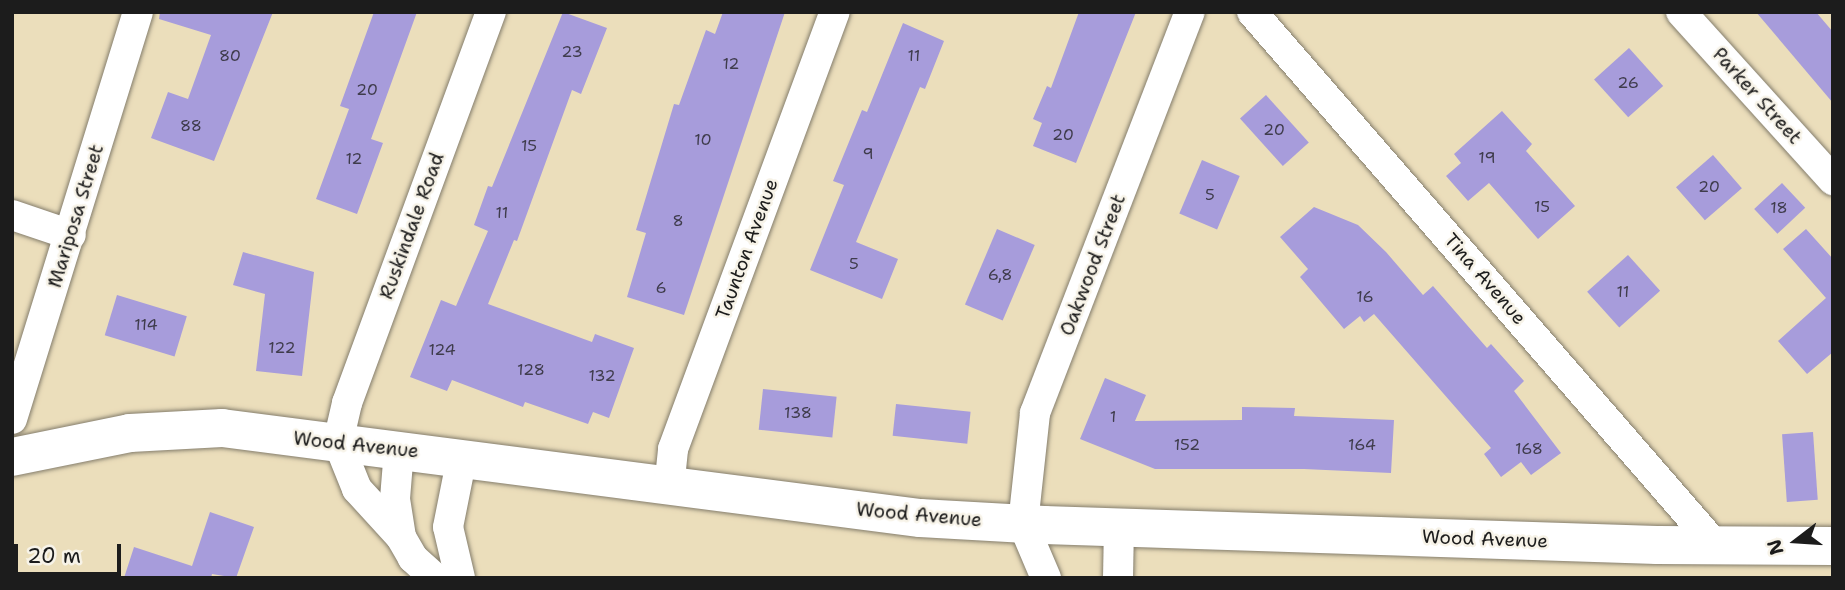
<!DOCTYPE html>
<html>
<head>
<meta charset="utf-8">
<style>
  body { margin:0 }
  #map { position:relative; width:1845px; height:590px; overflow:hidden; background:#ebdebb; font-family:"Shantell Sans",sans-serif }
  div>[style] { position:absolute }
  .building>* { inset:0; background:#a79cdb; transform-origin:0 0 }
  .roads { filter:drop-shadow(0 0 2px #847d6c) drop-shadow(0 0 2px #847d6c) }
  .street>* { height:30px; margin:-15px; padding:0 15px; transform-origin:15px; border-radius:15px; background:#fff }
  .secondary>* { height:38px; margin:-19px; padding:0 19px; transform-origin:19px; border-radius:19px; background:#fff }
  span { translate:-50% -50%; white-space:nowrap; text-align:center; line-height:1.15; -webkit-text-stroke:5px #f7f3e8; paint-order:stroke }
  .number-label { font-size:16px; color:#3f3c4c }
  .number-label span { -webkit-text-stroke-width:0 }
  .street-label { font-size:19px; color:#1c1c1c }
  .frame { position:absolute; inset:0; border:14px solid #1c1c1c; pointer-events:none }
  .north { position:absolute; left:1761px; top:506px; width:70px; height:70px; -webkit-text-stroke:5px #f7f3e8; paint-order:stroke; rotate:253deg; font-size:19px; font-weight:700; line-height:28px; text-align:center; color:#1c1c1c }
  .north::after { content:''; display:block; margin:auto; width:24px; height:32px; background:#1c1c1c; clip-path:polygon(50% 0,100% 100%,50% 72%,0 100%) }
  .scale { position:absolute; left:14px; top:544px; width:107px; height:32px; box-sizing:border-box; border:4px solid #1c1c1c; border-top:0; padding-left:9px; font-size:21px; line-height:24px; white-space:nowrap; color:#1c1c1c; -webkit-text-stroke:5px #f7f3e8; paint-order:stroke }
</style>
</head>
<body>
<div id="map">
  <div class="building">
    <i style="clip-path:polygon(160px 12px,273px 12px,214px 161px,151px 138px,168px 92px,188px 99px,211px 35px,159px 19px)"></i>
    <i style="clip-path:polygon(374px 12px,417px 12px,371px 139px,383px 143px,357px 214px,316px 199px,349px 109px,340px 106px)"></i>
    <i style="clip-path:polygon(563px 12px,607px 28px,581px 94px,572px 90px,517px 241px,514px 240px,488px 304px,592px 342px,595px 334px,634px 348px,609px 418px,593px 412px,588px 424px,525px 402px,523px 407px,452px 380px,447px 391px,410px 377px,441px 300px,456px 306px,488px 231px,474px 225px,488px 186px,492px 187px)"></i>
    <i style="clip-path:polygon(723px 12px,785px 12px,684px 315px,627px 297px,646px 233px,636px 230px,674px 104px,679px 105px,706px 30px,715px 34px)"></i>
    <i style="clip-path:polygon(1079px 12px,1136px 12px,1076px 163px,1033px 146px,1042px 123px,1033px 119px,1047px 86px,1051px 88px)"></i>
    <i style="clip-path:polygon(1756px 12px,1816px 12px,1833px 32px,1833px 103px)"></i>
    <i style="clip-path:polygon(903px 23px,944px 41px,925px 89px,920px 87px,856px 242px,898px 259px,882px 299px,810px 270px,844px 185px,833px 181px,862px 110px,867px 112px)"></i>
    <i style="left:1629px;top:48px;width:51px;height:47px;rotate:48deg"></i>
    <i style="left:1266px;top:95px;width:64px;height:35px;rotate:48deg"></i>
    <i style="clip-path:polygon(1502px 111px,1532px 144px,1526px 151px,1575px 206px,1538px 239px,1489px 183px,1468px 201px,1446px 176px,1461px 163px,1454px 154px)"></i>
    <i style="left:1713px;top:155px;width:44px;height:49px;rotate:49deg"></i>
    <i style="left:1202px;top:160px;width:41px;height:58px;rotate:23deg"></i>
    <i style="left:1782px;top:183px;width:34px;height:38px;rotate:47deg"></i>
    <i style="clip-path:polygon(1314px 207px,1358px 225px,1386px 252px,1423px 295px,1433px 286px,1487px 348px,1491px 344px,1524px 381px,1514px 391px,1561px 453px,1531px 475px,1521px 462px,1501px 477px,1484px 454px,1491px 448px,1374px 314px,1364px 322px,1360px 316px,1344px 329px,1300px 277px,1308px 269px,1280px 237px)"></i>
    <i style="left:997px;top:229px;width:41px;height:82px;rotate:23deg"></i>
    <i style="clip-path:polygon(1806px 229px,1833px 259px,1833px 352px,1807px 374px,1778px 341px,1826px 298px,1783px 249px)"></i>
    <i style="clip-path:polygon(243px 252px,314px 272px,302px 376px,256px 371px,265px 294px,233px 285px)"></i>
    <i style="left:1628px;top:255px;width:48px;height:55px;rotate:48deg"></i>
    <i style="left:117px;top:295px;width:73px;height:42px;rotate:17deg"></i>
    <i style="clip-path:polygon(1105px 378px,1146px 395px,1135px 421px,1242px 420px,1242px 407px,1295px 408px,1294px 416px,1394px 420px,1391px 473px,1304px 469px,1155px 469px,1080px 439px)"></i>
    <i style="left:763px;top:389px;width:74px;height:41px;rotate:6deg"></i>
    <i style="left:896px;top:404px;width:75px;height:32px;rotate:6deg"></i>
    <i style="left:1813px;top:432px;width:68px;height:31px;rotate:86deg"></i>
    <i style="clip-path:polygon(210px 512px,254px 527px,236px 578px,212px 574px,211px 578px,124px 578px,134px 547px,192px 566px)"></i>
  </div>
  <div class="roads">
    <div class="street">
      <i style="left:1252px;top:12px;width:707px;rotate:49.01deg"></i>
      <i style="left:1681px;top:12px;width:227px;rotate:47.9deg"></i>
      <i style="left:12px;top:215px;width:62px;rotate:18.7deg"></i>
      <i style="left:12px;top:419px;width:426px;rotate:-72.8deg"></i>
      <i style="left:399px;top:450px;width:49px;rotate:94.7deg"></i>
      <i style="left:395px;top:499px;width:38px;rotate:81deg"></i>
      <i style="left:669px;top:488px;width:39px;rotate:-84deg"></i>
      <i style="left:673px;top:449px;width:466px;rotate:-69.7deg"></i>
      <i style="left:435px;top:578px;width:30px;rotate:-138deg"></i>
      <i style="left:413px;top:558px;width:24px;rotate:-120deg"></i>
      <i style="left:401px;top:537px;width:65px;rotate:-132.5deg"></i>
      <i style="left:357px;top:489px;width:51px;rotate:-112deg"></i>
      <i style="left:338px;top:442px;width:40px;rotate:-77deg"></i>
      <i style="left:347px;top:403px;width:417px;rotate:-69.8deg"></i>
      <i style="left:460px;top:578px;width:52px;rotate:-103.2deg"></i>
      <i style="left:448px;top:527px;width:71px;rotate:-78.7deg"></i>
      <i style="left:1046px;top:578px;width:59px;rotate:-113.1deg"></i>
      <i style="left:1023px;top:524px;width:112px;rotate:-83.8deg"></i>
      <i style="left:1035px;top:413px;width:430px;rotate:-68.9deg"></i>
      <i style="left:1118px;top:578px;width:50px;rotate:-88.9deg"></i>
    </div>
    <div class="secondary">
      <i style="left:12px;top:457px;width:120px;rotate:-11.5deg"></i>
      <i style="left:130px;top:433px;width:92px;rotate:-3.1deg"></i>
      <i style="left:222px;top:428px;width:704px;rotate:7.35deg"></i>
      <i style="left:920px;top:518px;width:124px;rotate:3.2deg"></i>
      <i style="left:1044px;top:525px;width:613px;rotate:1.87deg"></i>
      <i style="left:1657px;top:545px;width:176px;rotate:0.3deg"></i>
    </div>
  </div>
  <div class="number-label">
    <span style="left:572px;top:52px">23</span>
    <span style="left:230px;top:56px">80</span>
    <span style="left:914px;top:56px">11</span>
    <span style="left:731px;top:64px">12</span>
    <span style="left:1628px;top:83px">26</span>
    <span style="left:367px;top:90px">20</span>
    <span style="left:191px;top:126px">88</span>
    <span style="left:1274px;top:130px">20</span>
    <span style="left:1063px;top:135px">20</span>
    <span style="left:703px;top:140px">10</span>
    <span style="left:529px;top:146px">15</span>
    <span style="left:868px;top:154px">9</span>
    <span style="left:1487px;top:158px">19</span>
    <span style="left:354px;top:159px">12</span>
    <span style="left:1709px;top:187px">20</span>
    <span style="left:1210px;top:195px">5</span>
    <span style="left:1542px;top:207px">15</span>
    <span style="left:1779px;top:208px">18</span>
    <span style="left:502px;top:213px">11</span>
    <span style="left:678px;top:221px">8</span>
    <span style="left:854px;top:264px">5</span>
    <span style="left:1000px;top:275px">6,8</span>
    <span style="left:661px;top:288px">6</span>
    <span style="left:1623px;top:292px">11</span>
    <span style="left:1365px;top:297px">16</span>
    <span style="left:146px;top:325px">114</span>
    <span style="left:282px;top:348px">122</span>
    <span style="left:442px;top:350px">124</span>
    <span style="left:531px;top:370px">128</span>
    <span style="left:602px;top:376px">132</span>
    <span style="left:798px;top:413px">138</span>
    <span style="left:1113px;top:417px">1</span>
    <span style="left:1187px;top:445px">152</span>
    <span style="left:1362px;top:445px">164</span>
    <span style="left:1529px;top:449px">168</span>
  </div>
  <div class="street-label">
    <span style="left:1757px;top:96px;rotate:48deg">Parker Street</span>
    <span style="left:76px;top:216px;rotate:-73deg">Mariposa Street</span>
    <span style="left:412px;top:226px;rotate:-70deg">Ruskindale Road</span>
    <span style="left:747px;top:249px;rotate:-70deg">Taunton Avenue</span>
    <span style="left:1093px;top:265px;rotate:-69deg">Oakwood Street</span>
    <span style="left:1485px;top:279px;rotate:49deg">Tina Avenue</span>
    <span style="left:356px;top:445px;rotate:6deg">Wood Avenue</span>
    <span style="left:919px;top:515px;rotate:5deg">Wood Avenue</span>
    <span style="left:1485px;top:539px;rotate:2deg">Wood Avenue</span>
  </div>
  <div class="frame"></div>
  <div class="north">N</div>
  <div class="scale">20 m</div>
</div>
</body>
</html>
